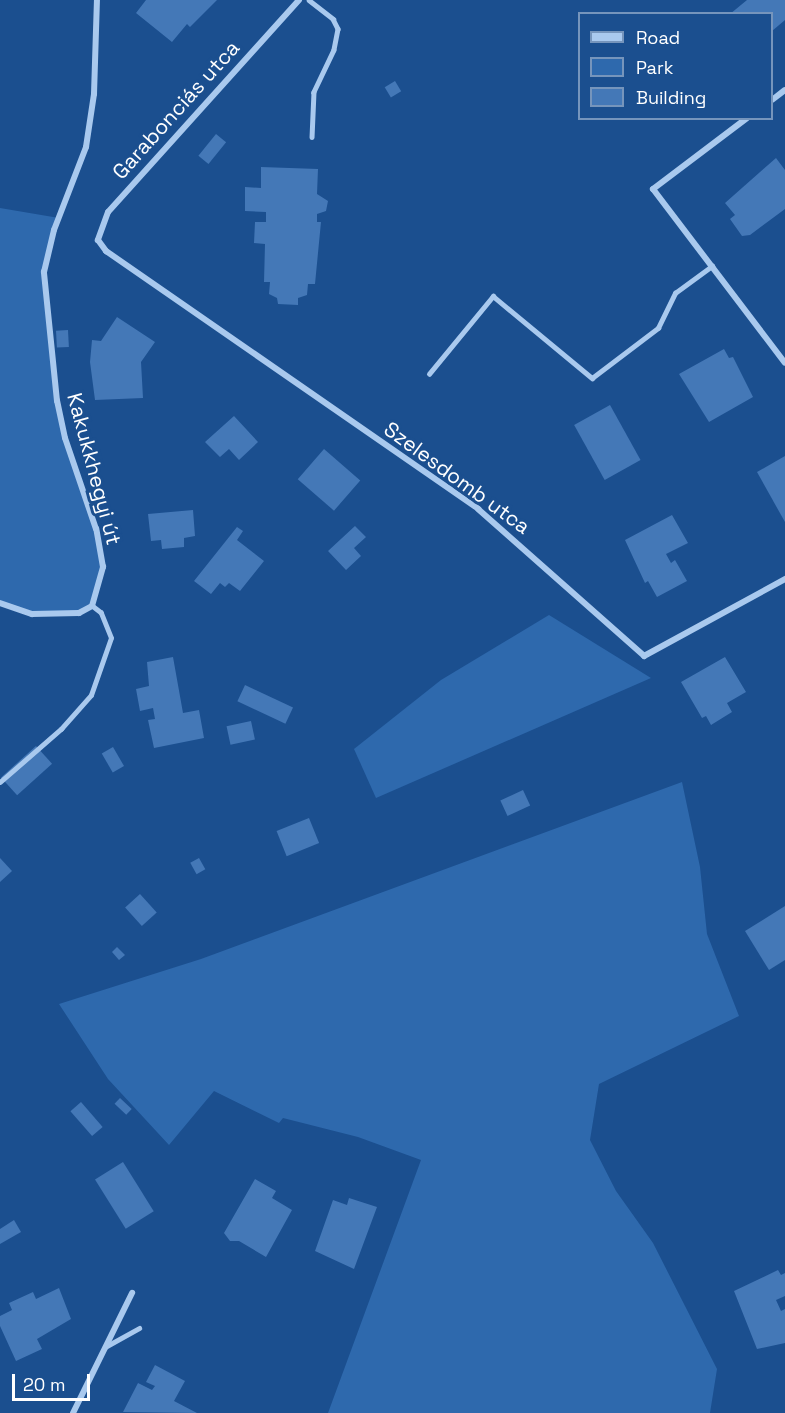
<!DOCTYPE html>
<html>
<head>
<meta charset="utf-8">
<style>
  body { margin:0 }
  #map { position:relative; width:785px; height:1413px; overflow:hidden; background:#1b4f8f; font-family:"Space Grotesk",sans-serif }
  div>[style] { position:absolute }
  .green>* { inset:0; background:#2e69ad }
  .building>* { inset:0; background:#4478b7; transform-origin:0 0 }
  .service>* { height:4.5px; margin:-2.25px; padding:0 2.25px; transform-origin:2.25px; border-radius:2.25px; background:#a9c9ee }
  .minor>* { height:6px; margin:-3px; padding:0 3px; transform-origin:3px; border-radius:3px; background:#a9c9ee }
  span { translate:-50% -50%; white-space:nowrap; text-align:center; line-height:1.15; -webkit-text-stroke:6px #1b4f8f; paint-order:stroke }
  .street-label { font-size:21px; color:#fff }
  .legend { position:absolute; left:578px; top:12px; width:195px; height:108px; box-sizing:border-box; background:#1b4f8f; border:2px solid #7695bc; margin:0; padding:8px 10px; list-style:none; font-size:18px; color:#fff }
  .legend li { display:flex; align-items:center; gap:12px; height:30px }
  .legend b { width:30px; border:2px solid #7695bc }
  .scale { position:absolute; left:12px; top:1374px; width:78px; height:27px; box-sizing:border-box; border:3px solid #fff; border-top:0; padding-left:8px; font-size:18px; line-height:21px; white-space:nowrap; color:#fff; -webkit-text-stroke:4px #1b4f8f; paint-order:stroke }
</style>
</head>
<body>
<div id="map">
  <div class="green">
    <i style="clip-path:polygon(0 208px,59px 218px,44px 272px,46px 311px,65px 438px,88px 504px,103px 567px,92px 606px,79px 613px,47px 615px,0 603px)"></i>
    <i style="clip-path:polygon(549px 615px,651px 678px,376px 798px,354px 749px,441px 680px)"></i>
    <i style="clip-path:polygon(682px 782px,700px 867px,707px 934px,739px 1016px,599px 1084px,590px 1140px,616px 1191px,653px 1243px,717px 1369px,710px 1413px,328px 1413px,421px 1160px,358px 1137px,283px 1118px,279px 1123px,214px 1091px,169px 1145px,108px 1079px,59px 1004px,201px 959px)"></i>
  </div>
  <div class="building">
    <i style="clip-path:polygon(146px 0,217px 0,190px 27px,187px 24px,172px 42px,136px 13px)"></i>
    <i style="clip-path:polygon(747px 0,785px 0,785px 20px,772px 31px,772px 14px,730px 14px)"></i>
    <i style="left:395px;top:81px;width:12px;height:12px;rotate:59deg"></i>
    <i style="left:216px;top:134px;width:13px;height:28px;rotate:39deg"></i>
    <i style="clip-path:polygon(776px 158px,785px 170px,785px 209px,750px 235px,742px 236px,730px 219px,735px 215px,725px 203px)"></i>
    <i style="clip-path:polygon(261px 167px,318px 169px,317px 194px,328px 201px,326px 211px,317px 214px,317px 222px,321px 222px,315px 284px,308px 284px,307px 295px,298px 298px,298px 305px,278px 304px,277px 298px,269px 294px,270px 282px,264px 282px,265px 244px,254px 243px,255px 222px,266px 222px,266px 212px,245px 211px,245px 187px,261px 188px)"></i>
    <i style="clip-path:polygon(117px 317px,155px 342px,141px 362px,143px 398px,95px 400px,90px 362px,92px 340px,101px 341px)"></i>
    <i style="left:68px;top:330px;width:17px;height:12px;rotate:87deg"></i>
    <i style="clip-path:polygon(724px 349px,729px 358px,733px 357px,753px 397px,709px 422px,679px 374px)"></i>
    <i style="left:610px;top:405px;width:63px;height:41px;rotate:61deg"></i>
    <i style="clip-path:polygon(234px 416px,258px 442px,239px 460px,229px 449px,220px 457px,205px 442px)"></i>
    <i style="left:324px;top:449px;width:48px;height:40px;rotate:41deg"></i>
    <i style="clip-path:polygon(785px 456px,785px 522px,757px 472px)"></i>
    <i style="clip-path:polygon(193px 510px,195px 536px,184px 538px,184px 547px,162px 549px,161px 540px,151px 541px,148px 514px)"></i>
    <i style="clip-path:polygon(672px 515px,688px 543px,666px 554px,671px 563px,675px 560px,687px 581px,657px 597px,648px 581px,645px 583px,625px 540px)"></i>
    <i style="clip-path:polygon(355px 526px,366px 537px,354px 548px,361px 556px,346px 570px,328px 551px)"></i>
    <i style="clip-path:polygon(237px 527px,243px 531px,237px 540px,264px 561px,240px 591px,229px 583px,225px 587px,220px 583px,211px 594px,194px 581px)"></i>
    <i style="clip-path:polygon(173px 657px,183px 713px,199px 710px,204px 738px,154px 748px,148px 720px,155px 719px,153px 708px,140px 711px,136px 689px,149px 686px,147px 662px)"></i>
    <i style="clip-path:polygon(725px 657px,746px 692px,727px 703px,732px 712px,711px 725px,706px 716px,702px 718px,681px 682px)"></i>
    <i style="left:245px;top:685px;width:53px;height:18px;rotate:25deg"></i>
    <i style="left:251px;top:721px;width:19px;height:25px;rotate:78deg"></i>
    <i style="left:36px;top:746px;width:24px;height:47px;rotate:48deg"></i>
    <i style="left:113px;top:747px;width:22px;height:13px;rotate:60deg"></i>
    <i style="left:523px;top:790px;width:17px;height:25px;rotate:65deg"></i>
    <i style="left:309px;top:818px;width:27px;height:35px;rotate:68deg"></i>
    <i style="clip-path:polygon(0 858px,12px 871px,0 882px)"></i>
    <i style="left:199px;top:858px;width:13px;height:10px;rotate:61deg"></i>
    <i style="left:140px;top:894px;width:25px;height:20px;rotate:48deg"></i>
    <i style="clip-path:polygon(785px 906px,785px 960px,769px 970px,745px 931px)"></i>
    <i style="clip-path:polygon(117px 947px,125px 955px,119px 960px,112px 952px)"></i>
    <i style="left:120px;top:1098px;width:16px;height:8px;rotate:43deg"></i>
    <i style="left:81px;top:1102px;width:33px;height:14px;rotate:49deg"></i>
    <i style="left:123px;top:1162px;width:58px;height:33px;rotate:58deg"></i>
    <i style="clip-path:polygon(255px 1179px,276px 1191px,272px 1198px,292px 1210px,266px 1257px,239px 1241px,230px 1241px,224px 1233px)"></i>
    <i style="clip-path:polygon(349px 1198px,377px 1207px,354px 1269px,315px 1251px,333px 1200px,347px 1205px)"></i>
    <i style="clip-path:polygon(14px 1220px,21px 1232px,0 1244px,0 1229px)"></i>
    <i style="clip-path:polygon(778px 1270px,781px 1275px,785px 1273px,785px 1296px,776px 1300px,781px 1311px,785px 1309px,785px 1343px,757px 1349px,734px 1291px)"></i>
    <i style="clip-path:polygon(59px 1288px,71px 1319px,37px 1339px,42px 1349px,16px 1361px,0 1326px,0 1316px,12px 1310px,9px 1303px,33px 1292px,36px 1299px)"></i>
    <i style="clip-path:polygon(155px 1365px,185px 1381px,174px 1401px,197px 1413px,123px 1412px,138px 1383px,152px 1390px,155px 1386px,146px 1382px)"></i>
  </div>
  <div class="service">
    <i style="left:309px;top:0;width:31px;rotate:38deg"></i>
    <i style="left:333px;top:19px;width:11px;rotate:63deg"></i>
    <i style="left:338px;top:29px;width:21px;rotate:101deg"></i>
    <i style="left:334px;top:50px;width:47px;rotate:115.5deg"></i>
    <i style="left:314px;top:92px;width:45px;rotate:92.5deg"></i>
    <i style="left:429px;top:374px;width:101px;rotate:-50.6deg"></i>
    <i style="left:493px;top:296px;width:129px;rotate:39.6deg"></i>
    <i style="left:592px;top:378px;width:83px;rotate:-37.1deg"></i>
    <i style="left:658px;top:328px;width:39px;rotate:-64deg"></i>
    <i style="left:675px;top:293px;width:46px;rotate:-36.1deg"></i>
    <i style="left:0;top:782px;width:81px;rotate:-41deg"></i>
    <i style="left:61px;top:729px;width:45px;rotate:-48.6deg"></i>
    <i style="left:91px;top:695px;width:60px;rotate:-70.7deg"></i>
    <i style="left:111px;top:638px;width:27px;rotate:-112deg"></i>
    <i style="left:101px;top:613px;width:11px;rotate:-142deg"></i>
    <i style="left:105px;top:1347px;width:39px;rotate:-29deg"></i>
  </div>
  <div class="minor">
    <i style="left:299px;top:0;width:285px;rotate:132deg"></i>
    <i style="left:108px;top:212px;width:30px;rotate:110deg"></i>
    <i style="left:98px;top:240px;width:14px;rotate:54deg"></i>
    <i style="left:106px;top:251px;width:453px;rotate:34.7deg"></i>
    <i style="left:478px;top:509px;width:222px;rotate:41.5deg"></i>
    <i style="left:644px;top:656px;width:161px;rotate:-28.6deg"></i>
    <i style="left:772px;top:100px;width:16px;rotate:-38deg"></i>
    <i style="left:747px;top:118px;width:118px;rotate:142.9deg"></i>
    <i style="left:653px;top:189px;width:218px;rotate:52.8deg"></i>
    <i style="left:0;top:603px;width:34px;rotate:19deg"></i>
    <i style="left:32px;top:614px;width:47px;rotate:-1.2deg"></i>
    <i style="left:79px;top:613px;width:15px;rotate:-28deg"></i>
    <i style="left:92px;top:606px;width:41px;rotate:-74.2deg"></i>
    <i style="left:103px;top:567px;width:39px;rotate:-100deg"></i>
    <i style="left:96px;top:529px;width:96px;rotate:-108.8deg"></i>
    <i style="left:65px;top:438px;width:38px;rotate:-102deg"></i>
    <i style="left:57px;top:401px;width:130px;rotate:-95.8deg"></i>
    <i style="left:44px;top:272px;width:43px;rotate:-76.6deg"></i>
    <i style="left:54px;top:230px;width:89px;rotate:-68.9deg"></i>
    <i style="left:86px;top:147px;width:54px;rotate:-81.4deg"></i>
    <i style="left:94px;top:94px;width:94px;rotate:-88.2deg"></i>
    <i style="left:73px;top:1413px;width:134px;rotate:-63.8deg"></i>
  </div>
  <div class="street-label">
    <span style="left:176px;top:110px;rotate:-48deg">Garabonciás utca</span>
    <span style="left:94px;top:469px;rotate:75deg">Kakukkhegyi út</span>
    <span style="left:457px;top:478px;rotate:36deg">Szelesdomb utca</span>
  </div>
  <ul class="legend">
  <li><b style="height:8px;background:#a9c9ee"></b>Road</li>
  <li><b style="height:16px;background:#2e69ad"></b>Park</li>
  <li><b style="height:16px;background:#4478b7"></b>Building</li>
  </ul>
  <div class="scale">20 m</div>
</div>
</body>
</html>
